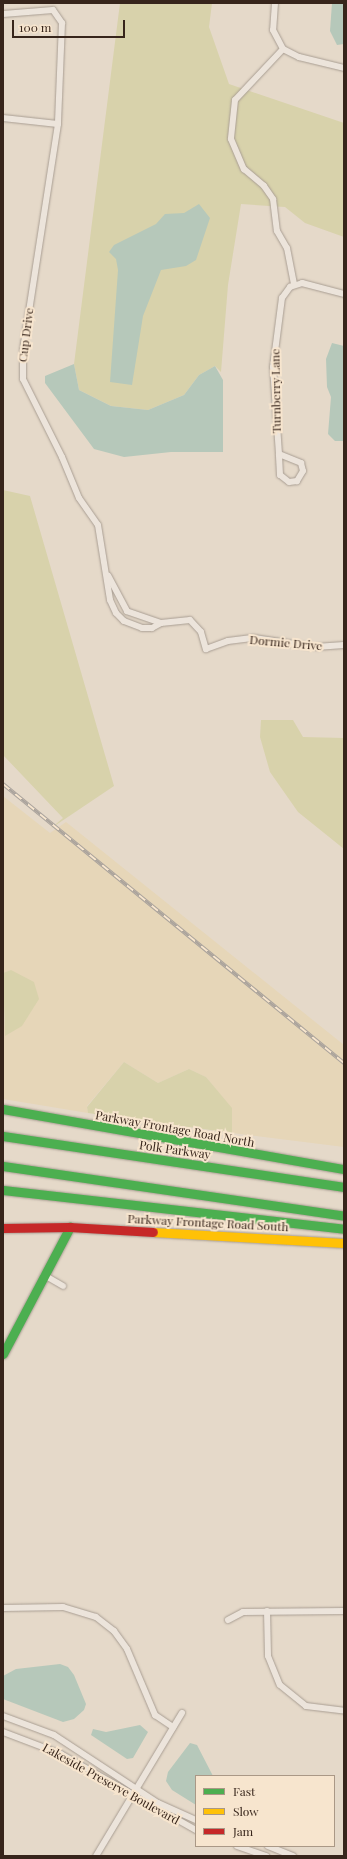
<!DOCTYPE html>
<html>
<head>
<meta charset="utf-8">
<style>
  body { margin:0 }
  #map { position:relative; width:347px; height:1859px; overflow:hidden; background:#e5d9c9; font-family:"Playfair Display",serif }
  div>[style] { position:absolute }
  .farmland>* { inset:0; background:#e6d6b8 }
  .green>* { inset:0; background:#d8d2ab }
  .water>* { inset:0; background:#b6c8ba }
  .roads { filter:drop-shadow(0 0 1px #a99e93) drop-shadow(0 0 1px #a99e93) }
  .street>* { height:6px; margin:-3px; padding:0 3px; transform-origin:3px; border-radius:3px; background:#ece4db }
  .fast>* { height:9px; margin:-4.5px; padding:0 4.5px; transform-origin:4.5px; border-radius:4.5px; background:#4caf50 }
  .slow>* { height:9px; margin:-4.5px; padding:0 4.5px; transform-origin:4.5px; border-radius:4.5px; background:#ffc107 }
  .jam>* { height:9px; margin:-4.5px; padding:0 4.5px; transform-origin:4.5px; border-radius:4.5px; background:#c62828 }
  .rail>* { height:4px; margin-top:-2px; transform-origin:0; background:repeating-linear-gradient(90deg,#f7e5ce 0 8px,#aaa39c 0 16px); box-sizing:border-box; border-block:1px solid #aaa39c }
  span { translate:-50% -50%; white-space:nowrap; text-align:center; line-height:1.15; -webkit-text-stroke:4px #f7e5ce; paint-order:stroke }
  .street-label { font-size:12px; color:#37251b }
  .frame { position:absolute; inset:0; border:4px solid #37251b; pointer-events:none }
  .legend { position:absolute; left:195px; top:1775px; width:140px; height:72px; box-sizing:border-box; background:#f7e5ce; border:1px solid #aa9886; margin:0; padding:5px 7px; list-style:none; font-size:12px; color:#37251b }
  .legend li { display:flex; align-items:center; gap:8px; height:20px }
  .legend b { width:20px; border:1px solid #aa9886 }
  .scale { position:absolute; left:12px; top:20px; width:113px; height:18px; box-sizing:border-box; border:2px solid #37251b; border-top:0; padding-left:5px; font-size:12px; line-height:14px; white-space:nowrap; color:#37251b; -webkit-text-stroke:3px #f7e5ce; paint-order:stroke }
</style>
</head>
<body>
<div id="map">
  <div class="farmland">
    <i style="clip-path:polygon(3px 796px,50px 833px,66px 822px,344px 1045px,344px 1147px,232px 1133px,231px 1108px,206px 1077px,189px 1069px,158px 1083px,124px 1062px,87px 1106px,88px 1113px,3px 1099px,3px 1035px,11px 970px,3px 973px)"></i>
  </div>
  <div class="green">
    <i style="clip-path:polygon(120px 3px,212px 3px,209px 27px,229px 84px,344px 123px,344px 237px,305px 223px,285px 207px,241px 204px,228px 285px,221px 372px,215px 366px,199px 375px,184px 395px,148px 410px,111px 406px,79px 390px,74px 364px)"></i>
    <i style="clip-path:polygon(3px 490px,30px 496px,114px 786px,50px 829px,63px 818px,3px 755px)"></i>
    <i style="clip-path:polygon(261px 720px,293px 720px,303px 737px,344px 738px,344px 849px,298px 812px,270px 772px,260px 737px)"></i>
    <i style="clip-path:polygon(11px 970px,34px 982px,39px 999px,22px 1026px,5px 1036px,3px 973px)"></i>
    <i style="clip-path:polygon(124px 1062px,158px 1083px,189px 1069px,206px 1077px,232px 1108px,232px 1133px,88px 1113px,87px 1107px)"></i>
  </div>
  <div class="water">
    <i style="clip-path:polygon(332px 3px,344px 3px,344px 44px,337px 45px,330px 31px)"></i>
    <i style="clip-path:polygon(199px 204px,210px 218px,196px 260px,186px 266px,161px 270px,143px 316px,132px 385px,110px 382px,118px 270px,116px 259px,109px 252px,114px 245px,156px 224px,165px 214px,184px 213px)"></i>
    <i style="clip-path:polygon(332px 343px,344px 346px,344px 441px,335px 441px,328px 434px,331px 397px,327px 387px,326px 359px)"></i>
    <i style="clip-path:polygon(74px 364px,79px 390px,111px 406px,148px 410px,184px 395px,199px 375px,215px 366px,223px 380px,223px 452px,171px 452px,124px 457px,94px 449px,45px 383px,45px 376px)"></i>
    <i style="clip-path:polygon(60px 1664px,68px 1667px,74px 1675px,86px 1704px,84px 1710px,74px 1719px,63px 1722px,3px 1699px,3px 1676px,16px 1669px)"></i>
    <i style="clip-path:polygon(140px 1725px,148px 1732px,133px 1758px,127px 1759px,91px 1735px,93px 1729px,106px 1732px)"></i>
    <i style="clip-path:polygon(190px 1743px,197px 1745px,213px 1776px,196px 1776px,196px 1805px,172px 1790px,166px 1781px,168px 1772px)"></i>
  </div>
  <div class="roads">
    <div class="street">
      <i style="left:275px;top:3px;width:27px;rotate:94deg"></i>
      <i style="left:273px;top:30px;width:21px;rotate:62deg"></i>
      <i style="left:283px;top:49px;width:18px;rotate:27deg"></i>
      <i style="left:299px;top:57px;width:46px;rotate:13.7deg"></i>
      <i style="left:3px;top:14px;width:50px;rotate:-4.6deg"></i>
      <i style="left:53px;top:10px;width:16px;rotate:55deg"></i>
      <i style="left:62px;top:23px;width:101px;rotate:92.3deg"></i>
      <i style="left:58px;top:124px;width:229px;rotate:98.8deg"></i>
      <i style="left:23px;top:350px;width:29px;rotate:90deg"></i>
      <i style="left:23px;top:379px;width:87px;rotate:63.4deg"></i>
      <i style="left:62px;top:457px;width:44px;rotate:67.5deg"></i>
      <i style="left:79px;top:498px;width:33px;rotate:55deg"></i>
      <i style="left:98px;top:525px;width:76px;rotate:80.9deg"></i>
      <i style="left:110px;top:600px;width:14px;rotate:65deg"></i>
      <i style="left:116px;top:613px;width:11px;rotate:45deg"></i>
      <i style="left:124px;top:621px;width:19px;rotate:21deg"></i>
      <i style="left:142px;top:628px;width:10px"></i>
      <i style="left:152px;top:628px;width:10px;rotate:-29deg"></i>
      <i style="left:161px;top:623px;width:36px;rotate:-161deg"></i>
      <i style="left:127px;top:611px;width:40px;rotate:-118deg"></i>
      <i style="left:283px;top:49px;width:70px;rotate:133.3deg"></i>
      <i style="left:235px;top:100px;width:39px;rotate:96deg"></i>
      <i style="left:231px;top:139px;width:33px;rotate:67deg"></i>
      <i style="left:244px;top:169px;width:26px;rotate:40deg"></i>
      <i style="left:264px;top:186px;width:16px;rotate:55deg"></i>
      <i style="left:273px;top:199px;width:32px;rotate:83deg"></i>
      <i style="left:277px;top:231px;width:20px;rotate:60deg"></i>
      <i style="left:287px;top:248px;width:37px;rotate:79deg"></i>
      <i style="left:3px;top:118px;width:55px;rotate:6.2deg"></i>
      <i style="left:279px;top:454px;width:87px;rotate:-93.9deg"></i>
      <i style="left:273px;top:367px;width:70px;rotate:-82.6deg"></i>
      <i style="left:282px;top:298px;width:14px;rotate:-54deg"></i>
      <i style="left:290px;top:287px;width:13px;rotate:-18deg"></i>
      <i style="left:302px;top:283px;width:43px;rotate:14.7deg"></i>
      <i style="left:279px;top:454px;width:24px;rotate:22deg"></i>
      <i style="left:301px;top:463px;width:8px;rotate:76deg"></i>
      <i style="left:303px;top:471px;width:12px;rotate:121deg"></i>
      <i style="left:297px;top:481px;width:8px;rotate:173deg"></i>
      <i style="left:289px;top:482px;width:11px;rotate:-142deg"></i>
      <i style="left:280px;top:475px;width:21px;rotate:-93deg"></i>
      <i style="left:161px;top:623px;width:29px;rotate:-6deg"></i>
      <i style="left:190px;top:620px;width:16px;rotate:47deg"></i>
      <i style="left:201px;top:632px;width:18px;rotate:74deg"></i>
      <i style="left:206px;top:649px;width:23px;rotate:-20deg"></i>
      <i style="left:228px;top:641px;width:26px;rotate:-7deg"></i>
      <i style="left:254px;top:638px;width:63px;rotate:8.3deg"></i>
      <i style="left:316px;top:647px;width:28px;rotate:-4deg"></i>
      <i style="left:44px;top:1275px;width:22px;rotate:30deg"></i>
      <i style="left:3px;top:1608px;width:60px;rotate:-1deg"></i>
      <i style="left:63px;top:1607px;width:34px;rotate:17deg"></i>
      <i style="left:96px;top:1617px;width:23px;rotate:38deg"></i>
      <i style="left:114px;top:1631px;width:22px;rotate:54deg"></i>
      <i style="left:127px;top:1649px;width:72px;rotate:67deg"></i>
      <i style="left:155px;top:1715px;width:22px;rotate:34deg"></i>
      <i style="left:267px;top:1611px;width:45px;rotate:88.7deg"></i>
      <i style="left:268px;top:1656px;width:31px;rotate:68deg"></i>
      <i style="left:280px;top:1685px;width:33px;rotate:39deg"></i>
      <i style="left:306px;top:1706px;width:38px;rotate:7deg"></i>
      <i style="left:228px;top:1620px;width:17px;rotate:-28deg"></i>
      <i style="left:243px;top:1612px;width:101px;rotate:-0.6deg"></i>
      <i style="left:3px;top:1716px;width:54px;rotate:20.4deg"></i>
      <i style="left:54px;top:1735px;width:124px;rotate:33.2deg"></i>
      <i style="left:158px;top:1803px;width:42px;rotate:24.1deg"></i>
      <i style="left:3px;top:1732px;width:62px;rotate:20.8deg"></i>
      <i style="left:61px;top:1754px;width:155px;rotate:29.4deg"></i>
      <i style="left:237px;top:1846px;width:31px;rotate:19deg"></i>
      <i style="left:268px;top:1846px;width:27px;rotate:22deg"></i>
      <i style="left:96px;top:1856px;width:167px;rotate:-59deg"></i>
    </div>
    <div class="fast">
      <i style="left:3px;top:1109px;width:346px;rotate:10deg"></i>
      <i style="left:3px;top:1136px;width:345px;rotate:8.5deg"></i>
      <i style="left:3px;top:1166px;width:345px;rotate:8.3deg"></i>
      <i style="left:3px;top:1190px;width:343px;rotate:6.5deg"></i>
      <i style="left:3px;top:1354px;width:144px;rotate:-62.2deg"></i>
    </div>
    <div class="slow">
      <i style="left:153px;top:1232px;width:191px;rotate:3.3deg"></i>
    </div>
    <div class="jam">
      <i style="left:3px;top:1228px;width:67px;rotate:-0.9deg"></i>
      <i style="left:70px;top:1227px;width:83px;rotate:3.4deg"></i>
    </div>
  </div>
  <div class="rail">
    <i style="left:3px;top:784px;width:441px;rotate:39.3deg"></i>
  </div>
  <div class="street-label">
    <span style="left:26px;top:335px;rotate:-83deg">Cup Drive</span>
    <span style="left:276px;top:391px;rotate:-91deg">Turnberry Lane</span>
    <span style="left:286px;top:643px;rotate:5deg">Dormie Drive</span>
    <span style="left:175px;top:1129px;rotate:10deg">Parkway Frontage Road North</span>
    <span style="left:175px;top:1150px;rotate:8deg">Polk Parkway</span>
    <span style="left:208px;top:1223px;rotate:3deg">Parkway Frontage Road South</span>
    <span style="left:111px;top:1784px;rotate:29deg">Lakeside Preserve Boulevard</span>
  </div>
  <div class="frame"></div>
  <ul class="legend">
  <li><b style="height:5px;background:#4caf50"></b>Fast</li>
  <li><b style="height:5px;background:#ffc107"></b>Slow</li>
  <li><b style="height:5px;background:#c62828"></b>Jam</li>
  </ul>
  <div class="scale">100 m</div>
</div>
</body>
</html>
